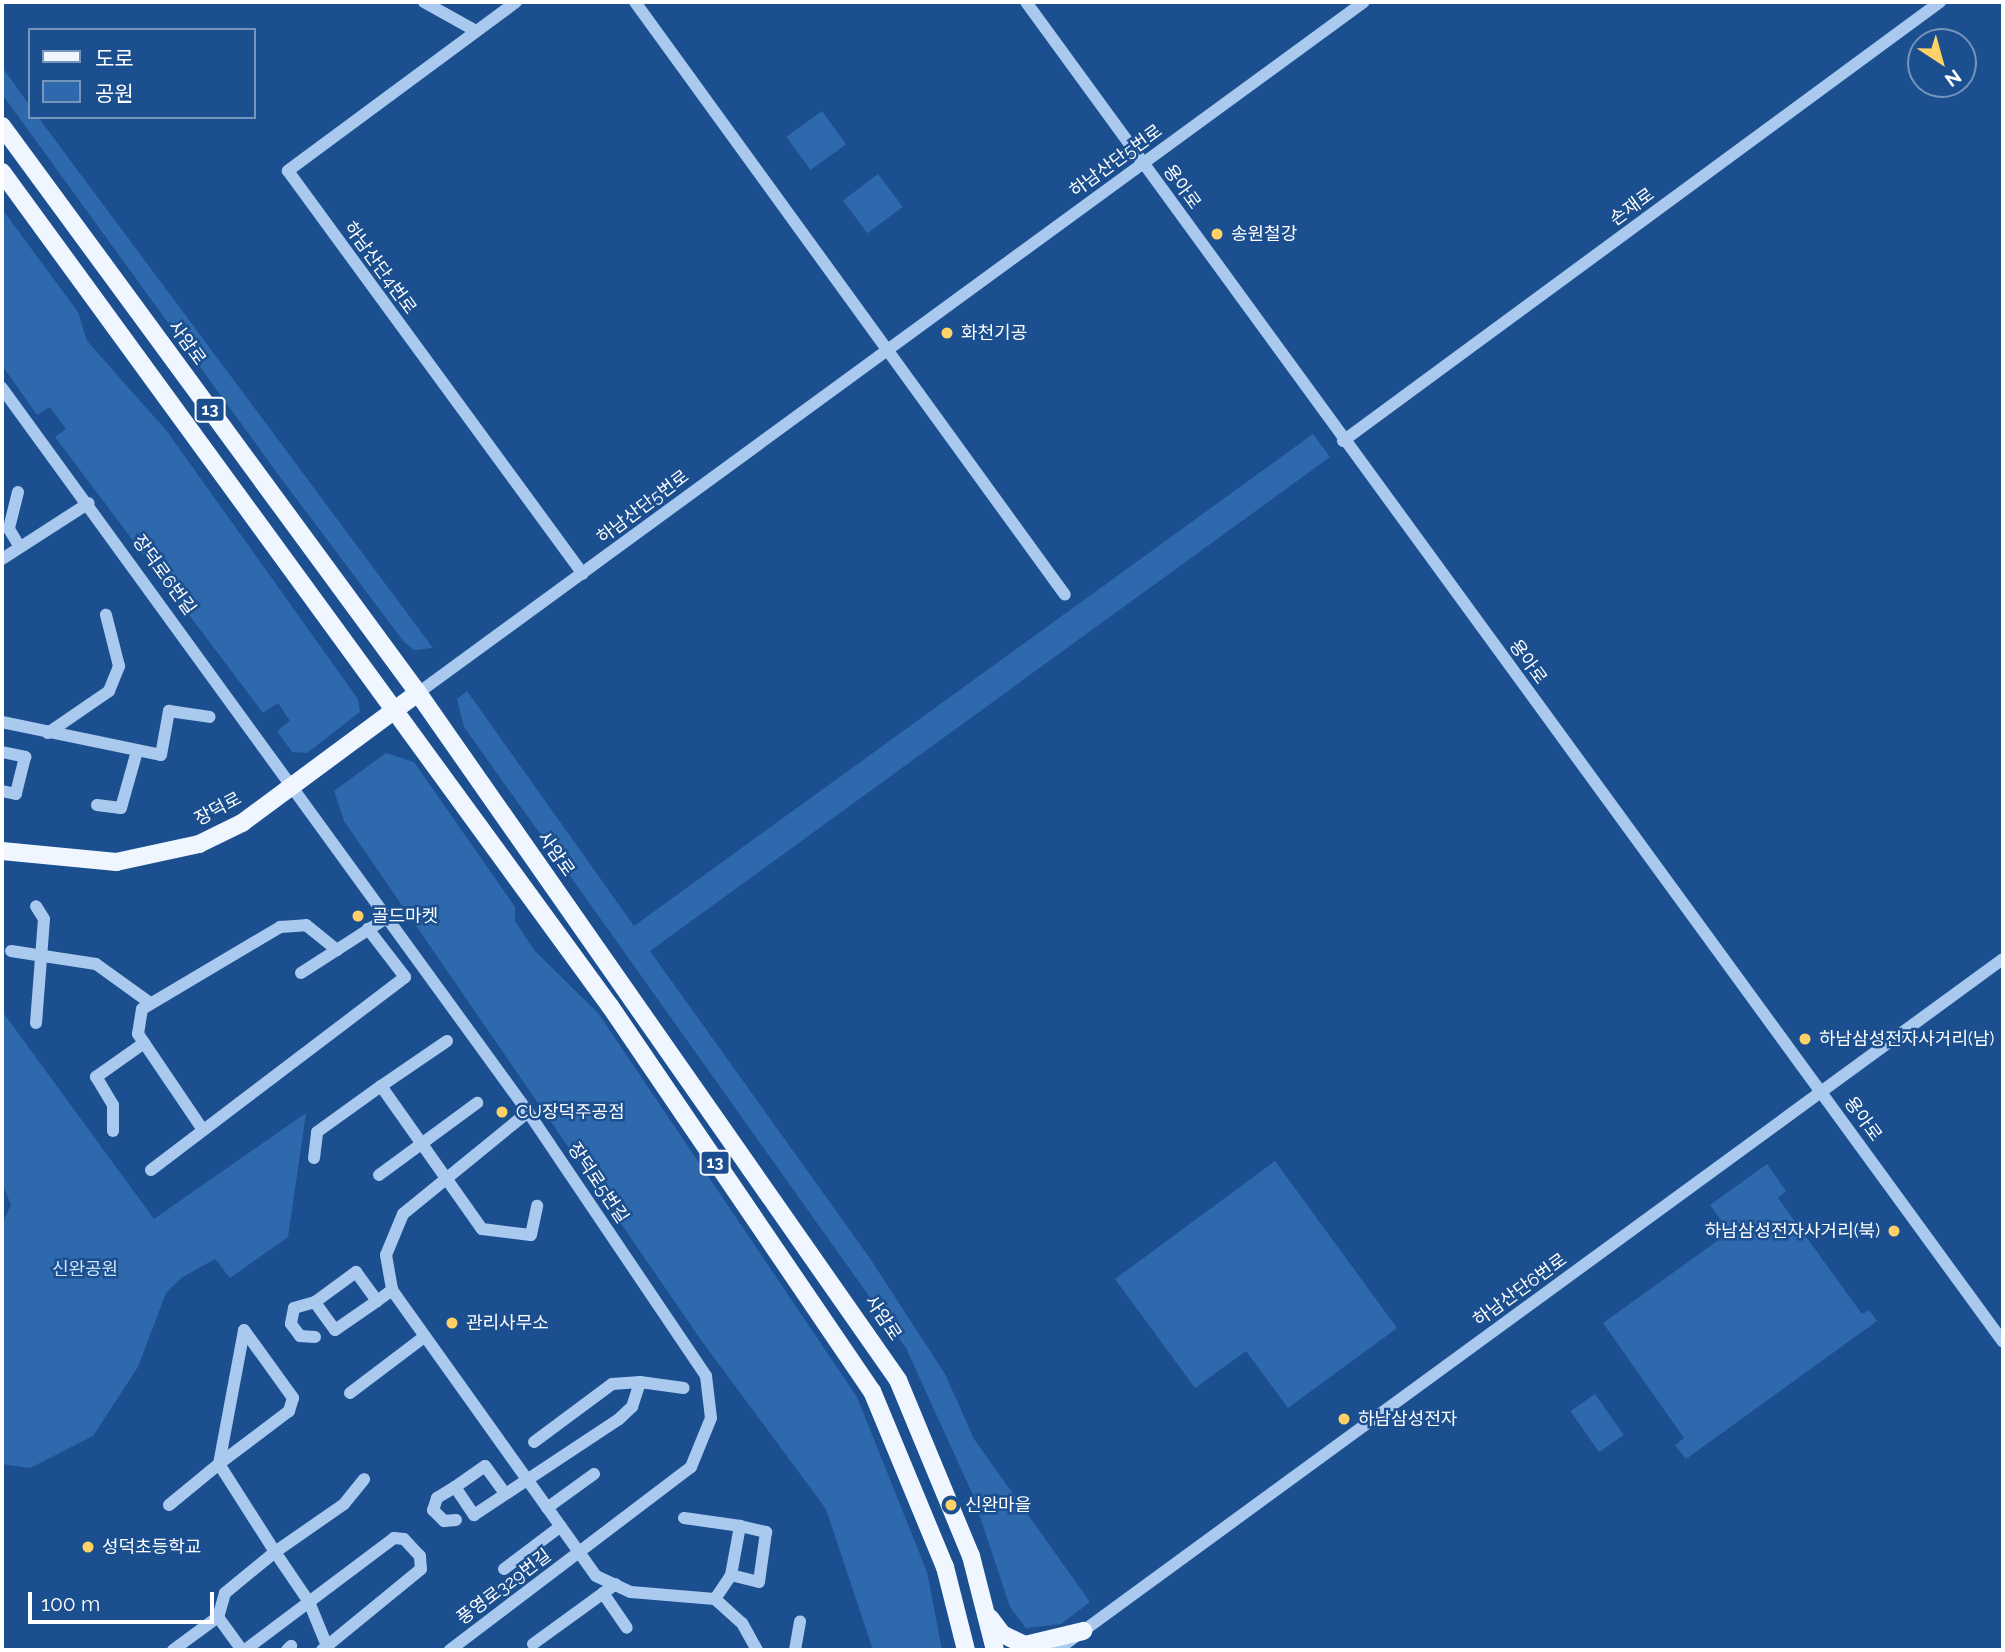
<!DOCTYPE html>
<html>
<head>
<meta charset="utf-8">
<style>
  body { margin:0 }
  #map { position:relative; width:2005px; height:1652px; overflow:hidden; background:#1b4f8f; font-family:Raleway,"Noto Sans KR",sans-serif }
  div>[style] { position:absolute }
  .green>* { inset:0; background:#2e69ad; transform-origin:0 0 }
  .minor>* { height:12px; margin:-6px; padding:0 6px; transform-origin:6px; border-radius:6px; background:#a9c9ee }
  .major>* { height:18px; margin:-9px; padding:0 9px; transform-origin:9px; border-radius:9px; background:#f0f6ff }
  .dots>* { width:19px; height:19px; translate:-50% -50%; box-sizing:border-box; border:4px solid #1b4f8f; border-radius:50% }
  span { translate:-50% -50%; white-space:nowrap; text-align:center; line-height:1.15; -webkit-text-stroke:5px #1b4f8f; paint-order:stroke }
  .shield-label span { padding:2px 5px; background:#1b4f8f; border:2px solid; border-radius:5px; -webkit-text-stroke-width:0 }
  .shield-label { font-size:16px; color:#fff; font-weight:700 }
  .street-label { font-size:18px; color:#fff }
  .poi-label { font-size:18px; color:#fff }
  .left { translate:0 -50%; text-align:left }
  .right { translate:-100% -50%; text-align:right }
  .park-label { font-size:18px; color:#cfe3fa }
  .frame { position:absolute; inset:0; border:4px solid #fff; pointer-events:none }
  .legend { position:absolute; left:28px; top:28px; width:228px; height:91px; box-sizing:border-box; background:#1b4f8f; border:2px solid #7695bc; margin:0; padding:9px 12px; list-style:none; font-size:21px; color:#fff }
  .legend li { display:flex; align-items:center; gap:14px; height:35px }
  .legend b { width:35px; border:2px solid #7695bc }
  .north { position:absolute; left:1907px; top:28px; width:70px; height:70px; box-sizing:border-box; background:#1b4f8f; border:2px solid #7695bc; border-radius:50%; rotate:144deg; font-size:19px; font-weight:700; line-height:28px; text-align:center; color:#fff }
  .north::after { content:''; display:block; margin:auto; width:24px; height:32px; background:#ffd166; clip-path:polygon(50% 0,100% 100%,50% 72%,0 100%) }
  .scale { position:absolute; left:28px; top:1592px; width:186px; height:32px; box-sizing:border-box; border:4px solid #fff; border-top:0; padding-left:9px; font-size:21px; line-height:24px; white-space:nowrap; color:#fff; -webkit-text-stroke:5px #1b4f8f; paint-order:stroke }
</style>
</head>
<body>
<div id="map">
  <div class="green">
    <i style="clip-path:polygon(2px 67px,30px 106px,30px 117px,38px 117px,433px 648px,414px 650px,404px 642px,277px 473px,2px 94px)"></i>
    <i style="left:822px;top:111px;width:41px;height:44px;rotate:54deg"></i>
    <i style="left:878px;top:174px;width:41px;height:44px;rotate:53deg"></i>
    <i style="clip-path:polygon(2px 209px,78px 312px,87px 341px,166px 430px,358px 699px,360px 712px,307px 753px,292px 752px,277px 731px,290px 721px,278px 703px,263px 713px,55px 437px,66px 429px,50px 407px,37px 415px,2px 365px)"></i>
    <i style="clip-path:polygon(1313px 434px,1330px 457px,650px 951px,869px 1257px,945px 1374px,974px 1439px,1090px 1602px,1061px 1624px,1026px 1628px,1010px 1607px,972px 1493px,906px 1348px,464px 727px,457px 699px,467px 691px,634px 926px)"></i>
    <i style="clip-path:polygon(386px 753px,414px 762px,515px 907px,515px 921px,534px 950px,598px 1013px,857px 1397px,927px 1572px,942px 1650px,873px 1650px,826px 1509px,701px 1340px,344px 821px,334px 791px)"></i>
    <i style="clip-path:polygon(2px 1011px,154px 1219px,306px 1113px,288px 1237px,230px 1278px,215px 1259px,181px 1278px,166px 1293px,138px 1367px,93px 1436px,30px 1468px,2px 1464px,2px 1224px,11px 1205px,2px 1183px)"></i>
    <i style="clip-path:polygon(1275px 1161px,1397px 1328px,1288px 1408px,1246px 1351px,1195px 1388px,1115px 1279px)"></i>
    <i style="clip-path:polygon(1767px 1164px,1786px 1191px,1778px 1198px,1862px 1314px,1869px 1310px,1877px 1321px,1686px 1459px,1675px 1445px,1684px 1438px,1603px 1323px,1738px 1226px,1729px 1231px,1710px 1205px)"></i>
    <i style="left:1595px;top:1394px;width:50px;height:30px;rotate:55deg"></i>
  </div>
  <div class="minor">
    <i style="left:424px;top:2px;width:60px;rotate:29.1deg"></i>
    <i style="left:516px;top:2px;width:284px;rotate:143.5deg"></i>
    <i style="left:288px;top:171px;width:499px;rotate:53.8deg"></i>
    <i style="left:635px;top:2px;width:732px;rotate:54.05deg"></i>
    <i style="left:1026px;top:2px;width:1658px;rotate:53.9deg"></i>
    <i style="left:2px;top:388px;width:895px;rotate:54deg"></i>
    <i style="left:528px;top:1112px;width:318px;rotate:56deg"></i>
    <i style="left:706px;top:1376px;width:42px;rotate:83.2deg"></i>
    <i style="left:711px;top:1418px;width:53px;rotate:112.2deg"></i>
    <i style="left:691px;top:1467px;width:303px;rotate:142.8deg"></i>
    <i style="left:1343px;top:441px;width:741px;rotate:-36.33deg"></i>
    <i style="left:18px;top:492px;width:38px;rotate:104deg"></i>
    <i style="left:9px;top:529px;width:21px;rotate:59deg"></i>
    <i style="left:2px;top:559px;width:103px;rotate:-32.8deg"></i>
    <i style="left:418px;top:693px;width:1171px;rotate:-36.15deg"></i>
    <i style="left:2px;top:722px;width:162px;rotate:11.7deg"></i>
    <i style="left:161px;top:755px;width:45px;rotate:-79.7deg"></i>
    <i style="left:169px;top:711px;width:41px;rotate:8.3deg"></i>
    <i style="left:48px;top:733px;width:74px;rotate:-34.5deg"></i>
    <i style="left:109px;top:691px;width:27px;rotate:-68deg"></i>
    <i style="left:119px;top:666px;width:53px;rotate:-104.3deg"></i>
    <i style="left:2px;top:752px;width:24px;rotate:12deg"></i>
    <i style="left:25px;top:757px;width:38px;rotate:104deg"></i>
    <i style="left:16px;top:794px;width:14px;rotate:-168deg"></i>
    <i style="left:97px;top:805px;width:24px;rotate:7deg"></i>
    <i style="left:121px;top:808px;width:59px;rotate:-74.3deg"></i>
    <i style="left:11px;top:951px;width:86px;rotate:8.7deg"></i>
    <i style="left:96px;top:964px;width:67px;rotate:35.8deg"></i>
    <i style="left:301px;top:973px;width:103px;rotate:-32.8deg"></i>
    <i style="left:36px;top:1023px;width:104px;rotate:-85.6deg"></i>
    <i style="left:44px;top:919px;width:15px;rotate:-122deg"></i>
    <i style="left:447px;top:1041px;width:80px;rotate:145.7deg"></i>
    <i style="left:381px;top:1086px;width:175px;rotate:54.8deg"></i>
    <i style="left:482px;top:1229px;width:49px;rotate:7deg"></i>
    <i style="left:531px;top:1235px;width:30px;rotate:-78deg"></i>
    <i style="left:528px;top:1112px;width:161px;rotate:140.8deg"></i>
    <i style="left:403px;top:1214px;width:44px;rotate:112.5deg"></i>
    <i style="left:386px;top:1255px;width:36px;rotate:80deg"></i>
    <i style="left:392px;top:1290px;width:351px;rotate:54.5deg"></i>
    <i style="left:596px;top:1576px;width:38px;rotate:25deg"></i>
    <i style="left:631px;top:1592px;width:84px;rotate:4.8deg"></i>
    <i style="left:715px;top:1599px;width:36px;rotate:42deg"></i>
    <i style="left:742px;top:1623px;width:31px;rotate:61deg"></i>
    <i style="left:203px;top:1130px;width:116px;rotate:-124.1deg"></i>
    <i style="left:138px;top:1034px;width:25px;rotate:-81deg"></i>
    <i style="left:142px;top:1009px;width:161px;rotate:-30.7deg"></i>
    <i style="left:280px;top:927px;width:26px;rotate:-4deg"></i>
    <i style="left:306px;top:925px;width:40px;rotate:39deg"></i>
    <i style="left:113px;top:1131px;width:26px;rotate:-90deg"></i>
    <i style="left:113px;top:1105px;width:33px;rotate:-121deg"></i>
    <i style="left:96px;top:1077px;width:59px;rotate:-35.3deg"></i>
    <i style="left:314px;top:1158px;width:26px;rotate:-83deg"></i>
    <i style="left:317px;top:1132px;width:79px;rotate:-35.7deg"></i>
    <i style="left:151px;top:1170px;width:319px;rotate:-37.2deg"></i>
    <i style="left:405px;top:977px;width:61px;rotate:-127.6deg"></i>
    <i style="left:379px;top:1175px;width:122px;rotate:-36.3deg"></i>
    <i style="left:377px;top:1301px;width:51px;rotate:145.4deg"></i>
    <i style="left:335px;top:1330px;width:34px;rotate:-126deg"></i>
    <i style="left:315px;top:1302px;width:51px;rotate:-36.2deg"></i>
    <i style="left:356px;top:1272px;width:36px;rotate:54deg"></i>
    <i style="left:377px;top:1301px;width:19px;rotate:-36deg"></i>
    <i style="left:315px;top:1302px;width:22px;rotate:164deg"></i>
    <i style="left:294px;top:1308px;width:16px;rotate:101deg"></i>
    <i style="left:291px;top:1324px;width:15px;rotate:53deg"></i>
    <i style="left:300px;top:1336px;width:15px;rotate:4deg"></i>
    <i style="left:350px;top:1393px;width:93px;rotate:-37.1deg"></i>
    <i style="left:534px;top:1442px;width:97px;rotate:-36.6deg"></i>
    <i style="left:612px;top:1384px;width:28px;rotate:-4deg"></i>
    <i style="left:455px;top:1487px;width:21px;rotate:149deg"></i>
    <i style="left:437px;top:1498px;width:13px;rotate:108deg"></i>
    <i style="left:433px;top:1510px;width:16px;rotate:45deg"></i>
    <i style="left:444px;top:1521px;width:12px;rotate:-5deg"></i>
    <i style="left:504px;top:1492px;width:32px;rotate:-126deg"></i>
    <i style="left:485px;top:1466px;width:37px;rotate:145deg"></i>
    <i style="left:455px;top:1487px;width:34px;rotate:56deg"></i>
    <i style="left:474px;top:1515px;width:174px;rotate:-33.5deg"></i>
    <i style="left:619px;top:1419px;width:18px;rotate:-43deg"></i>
    <i style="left:632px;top:1407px;width:26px;rotate:-72deg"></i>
    <i style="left:640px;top:1382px;width:44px;rotate:7.8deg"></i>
    <i style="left:169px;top:1505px;width:65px;rotate:-39.4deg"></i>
    <i style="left:219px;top:1464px;width:136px;rotate:-79.4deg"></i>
    <i style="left:244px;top:1330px;width:84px;rotate:54.2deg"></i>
    <i style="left:293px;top:1398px;width:14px;rotate:107deg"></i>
    <i style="left:289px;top:1411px;width:88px;rotate:142.9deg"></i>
    <i style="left:219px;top:1464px;width:104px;rotate:57.5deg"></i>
    <i style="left:275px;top:1552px;width:65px;rotate:140.6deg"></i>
    <i style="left:225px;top:1593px;width:25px;rotate:106deg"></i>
    <i style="left:218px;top:1617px;width:41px;rotate:54deg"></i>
    <i style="left:547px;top:1508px;width:58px;rotate:-35.9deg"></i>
    <i style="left:684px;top:1518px;width:57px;rotate:8.1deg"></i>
    <i style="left:740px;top:1526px;width:27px;rotate:13deg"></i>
    <i style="left:766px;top:1532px;width:50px;rotate:98deg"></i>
    <i style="left:759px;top:1582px;width:29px;rotate:-166deg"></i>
    <i style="left:731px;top:1575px;width:50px;rotate:-79.6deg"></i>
    <i style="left:504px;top:1569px;width:71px;rotate:-37deg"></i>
    <i style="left:603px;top:1593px;width:42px;rotate:55.6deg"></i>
    <i style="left:715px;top:1599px;width:29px;rotate:-56deg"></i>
    <i style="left:533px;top:1644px;width:102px;rotate:-35.9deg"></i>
    <i style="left:327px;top:1646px;width:48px;rotate:-112.2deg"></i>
    <i style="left:309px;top:1602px;width:60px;rotate:-124.2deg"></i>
    <i style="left:275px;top:1552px;width:84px;rotate:-34.8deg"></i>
    <i style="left:344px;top:1504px;width:32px;rotate:-51deg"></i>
    <i style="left:173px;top:1650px;width:56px;rotate:-36.3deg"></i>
    <i style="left:245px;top:1650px;width:186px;rotate:-36.9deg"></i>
    <i style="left:394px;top:1538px;width:10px;rotate:6deg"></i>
    <i style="left:404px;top:1539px;width:23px;rotate:47deg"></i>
    <i style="left:420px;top:1556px;width:13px;rotate:86deg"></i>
    <i style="left:421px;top:1569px;width:128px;rotate:140.7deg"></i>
    <i style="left:287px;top:1650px;width:6px;rotate:-45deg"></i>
    <i style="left:795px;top:1650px;width:29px;rotate:-80deg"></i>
    <i style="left:1057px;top:1650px;width:1171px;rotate:-36.15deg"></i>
  </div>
  <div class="major">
    <i style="left:2px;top:126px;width:703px;rotate:53.73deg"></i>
    <i style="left:418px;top:693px;width:838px;rotate:55.06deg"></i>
    <i style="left:898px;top:1380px;width:191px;rotate:67.5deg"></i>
    <i style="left:971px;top:1556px;width:97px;rotate:75.7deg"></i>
    <i style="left:2px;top:172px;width:1032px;rotate:53.91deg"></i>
    <i style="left:610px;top:1006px;width:466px;rotate:55.8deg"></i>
    <i style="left:872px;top:1391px;width:191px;rotate:67.5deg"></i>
    <i style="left:945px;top:1567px;width:86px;rotate:75.8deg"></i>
    <i style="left:2px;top:851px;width:115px;rotate:5.5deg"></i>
    <i style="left:116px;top:862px;width:85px;rotate:-12.2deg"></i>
    <i style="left:199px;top:844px;width:48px;rotate:-26deg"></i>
    <i style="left:242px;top:823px;width:219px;rotate:-36.5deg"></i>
    <i style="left:990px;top:1618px;width:20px;rotate:53deg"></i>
    <i style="left:1002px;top:1634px;width:25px;rotate:26deg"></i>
    <i style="left:1025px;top:1645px;width:60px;rotate:-13.6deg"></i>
  </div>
  <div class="dots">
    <i style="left:1217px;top:234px;background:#ffd166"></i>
    <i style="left:947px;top:333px;background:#ffd166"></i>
    <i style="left:358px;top:916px;background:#ffd166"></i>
    <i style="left:1805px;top:1039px;background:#ffd166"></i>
    <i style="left:502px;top:1112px;background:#ffd166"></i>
    <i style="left:1894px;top:1231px;background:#ffd166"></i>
    <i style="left:452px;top:1323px;background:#ffd166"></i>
    <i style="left:1344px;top:1419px;background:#ffd166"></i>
    <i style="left:951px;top:1505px;background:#ffd166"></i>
    <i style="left:88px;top:1547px;background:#ffd166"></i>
  </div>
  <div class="shield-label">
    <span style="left:210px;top:410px">13</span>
    <span style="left:715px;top:1163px">13</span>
  </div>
  <div class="street-label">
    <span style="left:1116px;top:161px;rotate:-36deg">하남산단5번로</span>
    <span style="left:1182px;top:187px;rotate:54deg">용아로</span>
    <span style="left:1632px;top:207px;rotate:-36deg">손재로</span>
    <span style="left:380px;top:268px;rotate:54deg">하남산단4번로</span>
    <span style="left:187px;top:343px;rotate:54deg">사암로</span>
    <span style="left:643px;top:507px;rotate:-37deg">하남산단5번로</span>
    <span style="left:164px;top:575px;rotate:54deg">장덕로6번길</span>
    <span style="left:1528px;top:662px;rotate:54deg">용아로</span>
    <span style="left:218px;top:809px;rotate:-28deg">장덕로</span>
    <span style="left:556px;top:854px;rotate:55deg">사암로</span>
    <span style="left:1863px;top:1119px;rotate:54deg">용아로</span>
    <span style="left:598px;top:1183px;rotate:56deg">장덕로5번길</span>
    <span style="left:1520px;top:1290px;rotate:-36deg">하남산단6번로</span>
    <span style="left:883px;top:1318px;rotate:56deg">사암로</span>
    <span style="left:504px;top:1587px;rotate:-37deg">풍영로329번길</span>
  </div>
  <div class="poi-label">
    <span class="left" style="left:1231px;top:234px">송원철강</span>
    <span class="left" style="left:961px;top:333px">화천기공</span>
    <span class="left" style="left:372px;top:916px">골드마켓</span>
    <span class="left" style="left:1819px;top:1039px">하남삼성전자사거리(남)</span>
    <span class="left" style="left:516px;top:1112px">CU장덕주공점</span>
    <span class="right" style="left:1880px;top:1231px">하남삼성전자사거리(북)</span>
    <span class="left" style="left:466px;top:1323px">관리사무소</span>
    <span class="left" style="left:1358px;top:1419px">하남삼성전자</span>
    <span class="left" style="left:965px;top:1505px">신완마을</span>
    <span class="left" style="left:102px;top:1547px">성덕초등학교</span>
  </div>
  <div class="park-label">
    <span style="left:85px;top:1269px">신완공원</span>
  </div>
  <div class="frame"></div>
  <ul class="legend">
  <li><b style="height:9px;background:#f0f6ff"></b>도로</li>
  <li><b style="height:19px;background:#2e69ad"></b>공원</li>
  </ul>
  <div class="north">N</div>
  <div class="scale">100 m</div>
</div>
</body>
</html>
